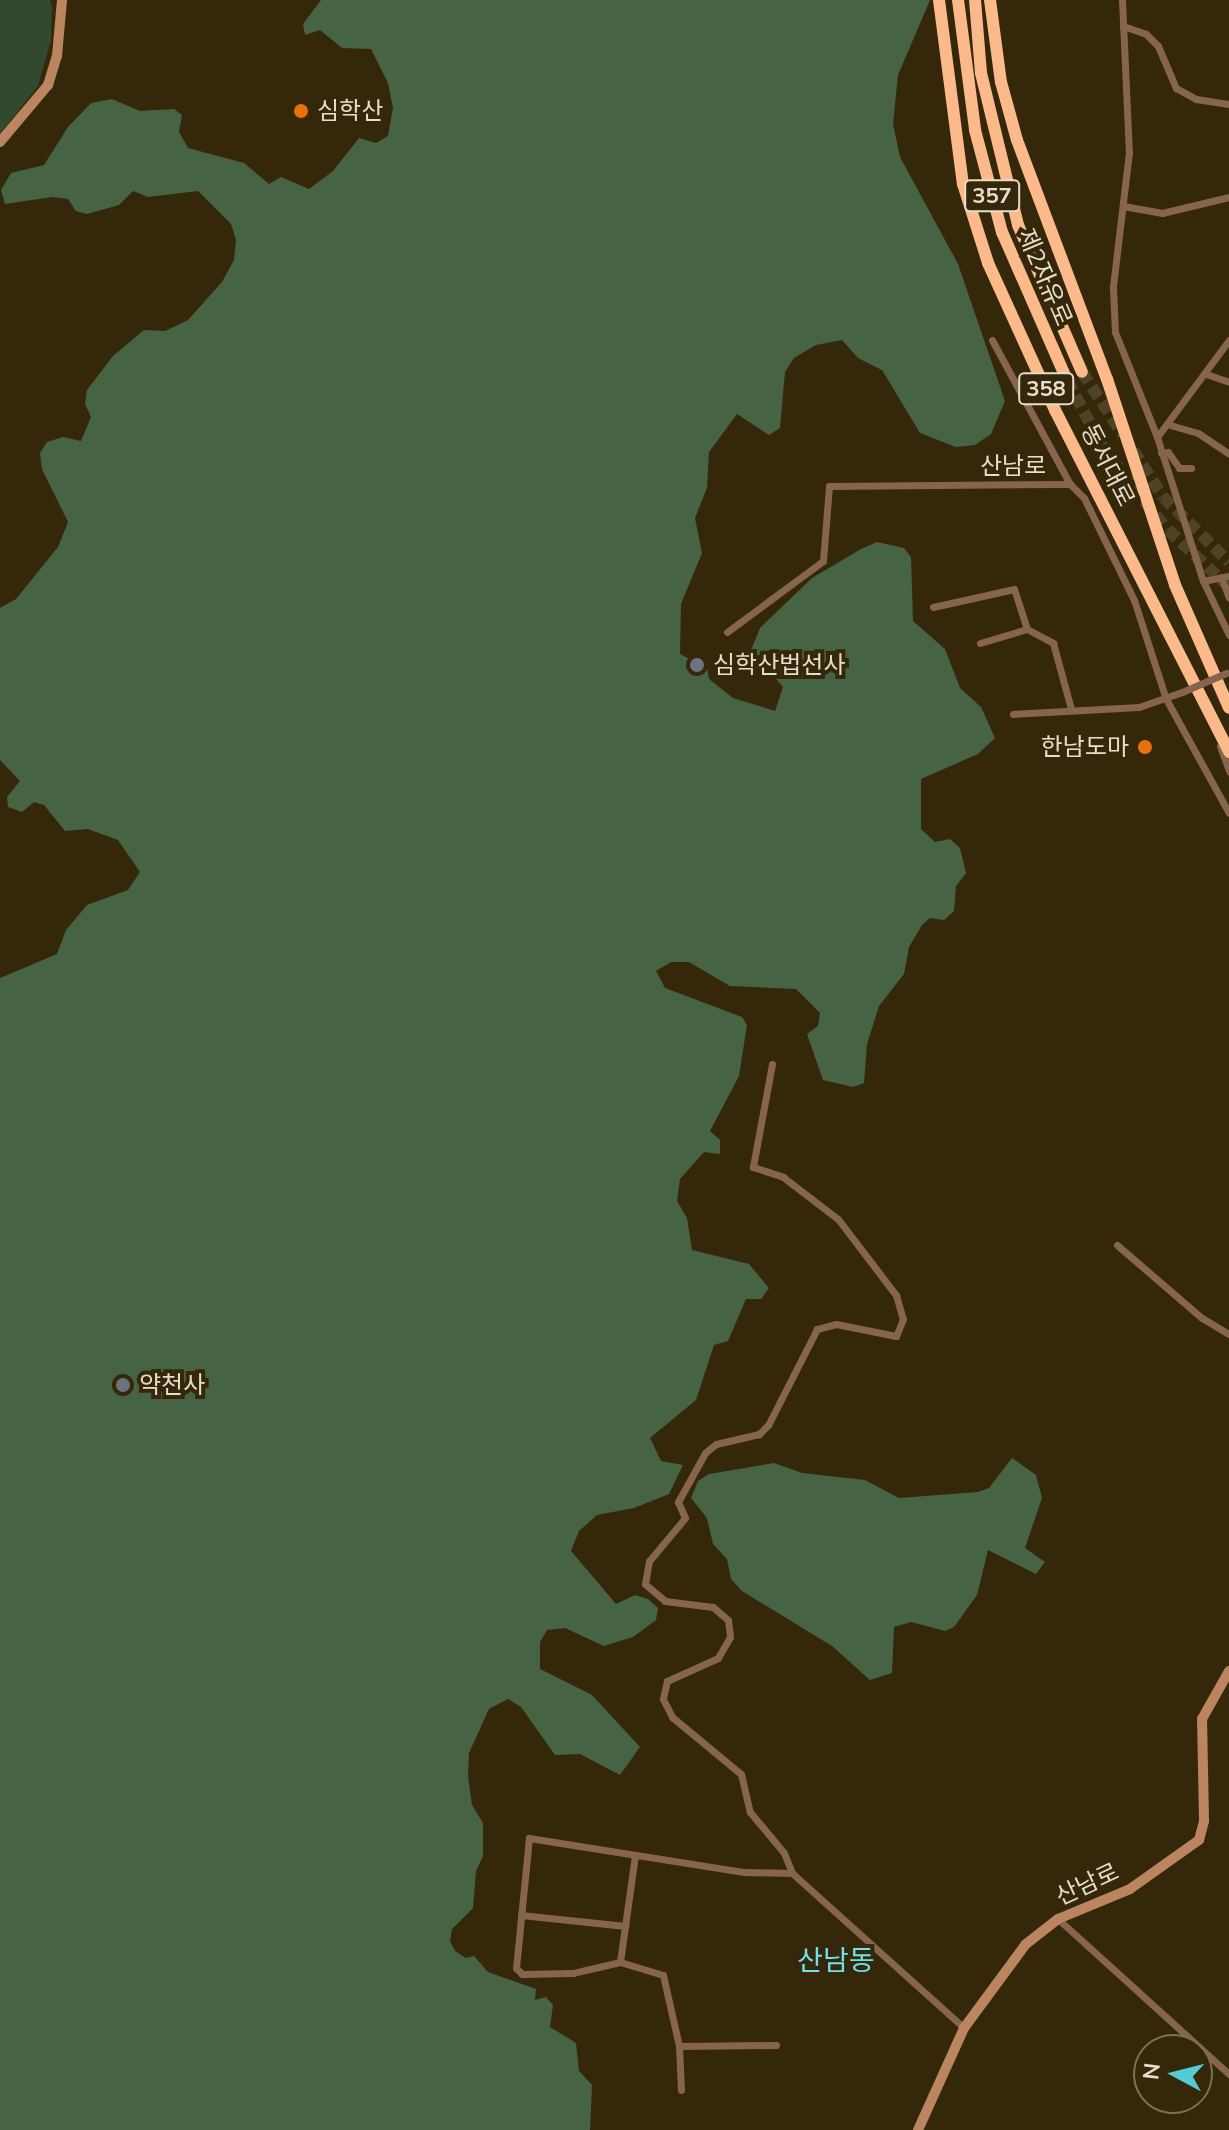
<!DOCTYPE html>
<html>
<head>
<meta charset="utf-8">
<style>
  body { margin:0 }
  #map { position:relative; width:1229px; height:2130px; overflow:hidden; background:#352709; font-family:Mulish,"Noto Sans KR",sans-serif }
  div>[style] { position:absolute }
  .green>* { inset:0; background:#314a2f }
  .forest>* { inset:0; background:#466443 }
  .highway-tunnel>* { height:12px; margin-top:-6px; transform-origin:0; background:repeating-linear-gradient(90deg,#504226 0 12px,transparent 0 18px) }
  .street>* { height:7px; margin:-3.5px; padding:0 3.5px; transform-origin:3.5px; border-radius:3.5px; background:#86644d }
  .secondary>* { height:10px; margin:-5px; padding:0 5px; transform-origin:5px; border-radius:5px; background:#ba855f }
  .highway>* { height:12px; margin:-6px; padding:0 6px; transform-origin:6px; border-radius:6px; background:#fcba8b }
  .street-bridge>* { height:7px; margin:-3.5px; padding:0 3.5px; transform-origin:3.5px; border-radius:3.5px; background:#86644d }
  .dots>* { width:22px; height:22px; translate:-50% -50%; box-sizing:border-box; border:4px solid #352709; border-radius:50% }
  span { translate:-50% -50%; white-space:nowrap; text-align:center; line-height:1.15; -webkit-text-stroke:8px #352709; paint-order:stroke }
  .shield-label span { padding:2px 6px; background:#352709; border:2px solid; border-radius:6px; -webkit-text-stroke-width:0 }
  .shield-label { font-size:22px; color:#e6ddcd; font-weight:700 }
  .poi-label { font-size:24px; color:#e6ddcd }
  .left { translate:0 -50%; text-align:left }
  .right { translate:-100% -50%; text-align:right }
  .street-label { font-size:24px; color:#e6ddcd }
  .quarter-label { font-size:28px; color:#73dfe9 }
  .north { position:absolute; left:1133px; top:2034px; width:80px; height:80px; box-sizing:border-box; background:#352709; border:2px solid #7c7057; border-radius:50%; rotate:277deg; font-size:22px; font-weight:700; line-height:32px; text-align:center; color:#e6ddcd }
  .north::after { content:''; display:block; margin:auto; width:28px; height:36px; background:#52ccd6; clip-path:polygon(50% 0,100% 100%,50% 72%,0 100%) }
</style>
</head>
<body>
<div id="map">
  <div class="green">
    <i style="clip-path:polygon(0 0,50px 0,52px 7px,51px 40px,38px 86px,0 134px)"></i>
  </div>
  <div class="forest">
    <i style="clip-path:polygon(321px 0,930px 0,898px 75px,893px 124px,900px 157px,958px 264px,1005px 401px,991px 434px,975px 445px,956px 447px,920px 433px,882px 370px,858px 358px,842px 340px,816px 345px,794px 358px,785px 372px,780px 428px,769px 435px,737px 414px,709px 452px,707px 488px,695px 518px,702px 553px,681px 604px,680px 654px,707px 668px,709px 679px,733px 698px,775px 711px,783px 687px,751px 650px,760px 628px,812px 578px,861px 549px,877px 542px,904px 548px,911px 557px,913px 621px,945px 649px,960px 688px,981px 707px,995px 738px,978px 754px,921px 779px,921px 829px,935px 842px,950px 839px,960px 848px,966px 873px,956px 886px,954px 911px,944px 920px,930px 918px,922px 925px,909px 947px,904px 974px,879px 1006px,867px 1044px,864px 1083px,853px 1087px,823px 1080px,807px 1034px,818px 1026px,820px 1013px,796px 989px,730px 986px,689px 962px,671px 962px,656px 971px,665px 988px,742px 1017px,747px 1025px,739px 1076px,710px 1131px,720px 1140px,720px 1154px,704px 1152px,680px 1179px,677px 1201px,687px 1218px,692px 1250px,749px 1264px,769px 1288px,761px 1299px,746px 1299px,728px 1341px,714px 1345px,696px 1400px,650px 1438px,661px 1461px,683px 1465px,669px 1494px,634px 1508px,597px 1515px,579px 1531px,571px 1551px,616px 1604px,635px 1595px,648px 1599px,658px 1608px,656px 1620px,633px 1637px,604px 1646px,565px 1628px,547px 1630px,540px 1642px,540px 1669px,592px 1695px,640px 1747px,620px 1775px,580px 1754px,555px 1755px,521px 1707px,508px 1699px,489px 1709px,469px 1753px,468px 1776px,472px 1805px,483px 1823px,483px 1856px,476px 1871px,473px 1908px,452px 1929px,450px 1941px,455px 1951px,466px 1958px,474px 1956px,488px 1972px,536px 1989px,535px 2000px,546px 1997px,553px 2005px,550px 2027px,576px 2043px,579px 2071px,592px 2085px,590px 2130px,0 2130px,0 978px,57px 954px,66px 930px,87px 905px,128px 890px,140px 872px,118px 840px,88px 829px,65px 831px,44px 805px,34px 802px,22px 812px,8px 807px,7px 797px,20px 781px,0 760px,0 608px,16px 599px,58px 547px,68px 522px,42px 469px,40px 453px,47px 442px,63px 437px,81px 441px,91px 417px,85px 404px,87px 390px,113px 356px,144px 330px,165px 331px,188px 320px,222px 282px,234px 260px,236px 240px,231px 224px,198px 191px,148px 197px,133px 191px,119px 205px,87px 214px,76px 211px,68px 199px,52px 197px,5px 204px,1px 190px,11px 173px,44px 165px,68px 127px,91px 103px,112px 99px,140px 111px,174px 109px,182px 115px,179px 132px,188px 148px,244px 163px,269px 184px,281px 177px,309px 189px,333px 171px,359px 138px,376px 143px,388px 136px,393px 108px,388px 83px,371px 49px,342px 48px,320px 30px,305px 35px,303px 24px)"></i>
    <i style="clip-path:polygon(1012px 1458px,1036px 1475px,1042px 1498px,1025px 1548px,1045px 1562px,1036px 1574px,988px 1550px,977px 1595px,954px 1627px,945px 1631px,911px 1622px,894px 1627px,892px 1673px,870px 1680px,832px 1646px,742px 1591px,731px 1579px,727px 1559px,713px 1544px,707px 1518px,691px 1498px,698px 1481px,709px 1474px,774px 1463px,802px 1473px,865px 1480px,899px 1498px,978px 1492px,989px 1488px)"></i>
  </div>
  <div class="highway-tunnel">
    <i style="left:1082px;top:372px;width:75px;rotate:56.9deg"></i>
    <i style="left:1067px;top:380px;width:72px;rotate:62deg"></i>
    <i style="left:1101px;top:444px;width:54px;rotate:53.3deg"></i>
    <i style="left:1133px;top:487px;width:55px;rotate:50.9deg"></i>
    <i style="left:1168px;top:530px;width:83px;rotate:43.1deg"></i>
    <i style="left:1133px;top:450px;width:56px;rotate:57.4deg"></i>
    <i style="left:1163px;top:497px;width:93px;rotate:44.6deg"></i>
  </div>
  <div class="street">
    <i style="left:1122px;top:0;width:152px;rotate:87.4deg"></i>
    <i style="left:1129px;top:152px;width:136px;rotate:96.8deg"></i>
    <i style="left:1113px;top:287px;width:45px;rotate:87.5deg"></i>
    <i style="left:1115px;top:332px;width:113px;rotate:68.2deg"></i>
    <i style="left:1157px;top:437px;width:151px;rotate:72.3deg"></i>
    <i style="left:1203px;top:581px;width:60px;rotate:64.3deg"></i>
    <i style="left:1123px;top:26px;width:24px;rotate:19deg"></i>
    <i style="left:1146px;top:34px;width:17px;rotate:45deg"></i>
    <i style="left:1158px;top:46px;width:46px;rotate:66.8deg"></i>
    <i style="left:1176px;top:88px;width:23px;rotate:29deg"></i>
    <i style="left:1196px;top:99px;width:33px;rotate:9deg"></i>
    <i style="left:1123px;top:206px;width:40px;rotate:10deg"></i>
    <i style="left:1162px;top:213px;width:69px;rotate:-13.4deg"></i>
    <i style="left:992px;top:340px;width:164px;rotate:61.6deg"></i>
    <i style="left:1070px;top:484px;width:20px;rotate:45deg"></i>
    <i style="left:1084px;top:498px;width:114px;rotate:63.9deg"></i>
    <i style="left:1134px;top:600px;width:104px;rotate:72.1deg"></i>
    <i style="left:1166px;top:699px;width:130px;rotate:61.1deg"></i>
    <i style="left:1206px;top:374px;width:24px;rotate:19deg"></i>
    <i style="left:1170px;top:425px;width:29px;rotate:16deg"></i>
    <i style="left:1198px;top:433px;width:37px;rotate:34deg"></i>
    <i style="left:1157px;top:437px;width:121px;rotate:-53.4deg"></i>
    <i style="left:1161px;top:453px;width:7px;rotate:-8deg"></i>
    <i style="left:1168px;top:452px;width:19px;rotate:55deg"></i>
    <i style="left:1179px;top:468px;width:12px"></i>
    <i style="left:1221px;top:577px;width:22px;rotate:69deg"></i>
    <i style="left:1203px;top:581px;width:26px;rotate:-11deg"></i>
    <i style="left:933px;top:607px;width:83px;rotate:-12.5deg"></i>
    <i style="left:1014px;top:589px;width:42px;rotate:72deg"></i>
    <i style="left:727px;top:632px;width:119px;rotate:-36.5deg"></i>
    <i style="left:823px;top:561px;width:75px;rotate:-85.4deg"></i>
    <i style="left:829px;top:486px;width:241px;rotate:-0.5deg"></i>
    <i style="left:980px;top:643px;width:49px;rotate:-16.6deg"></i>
    <i style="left:1027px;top:629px;width:30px;rotate:28deg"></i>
    <i style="left:1053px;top:643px;width:68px;rotate:74.7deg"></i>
    <i style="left:1013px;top:714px;width:126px;rotate:-3.2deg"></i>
    <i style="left:1139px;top:707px;width:46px;rotate:-19.2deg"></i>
    <i style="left:1220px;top:746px;width:27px;rotate:70deg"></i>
    <i style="left:772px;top:1064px;width:105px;rotate:100.5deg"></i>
    <i style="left:753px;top:1167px;width:32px;rotate:18deg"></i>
    <i style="left:783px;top:1177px;width:69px;rotate:37.4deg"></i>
    <i style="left:838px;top:1219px;width:96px;rotate:52.7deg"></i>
    <i style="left:896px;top:1295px;width:25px;rotate:74deg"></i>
    <i style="left:903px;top:1319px;width:18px;rotate:112deg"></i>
    <i style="left:896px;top:1336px;width:61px;rotate:-168.7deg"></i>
    <i style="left:836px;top:1324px;width:20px;rotate:165deg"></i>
    <i style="left:817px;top:1329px;width:108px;rotate:117deg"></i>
    <i style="left:768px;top:1425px;width:13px;rotate:135deg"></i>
    <i style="left:759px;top:1434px;width:44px;rotate:166.9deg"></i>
    <i style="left:716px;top:1444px;width:14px;rotate:141deg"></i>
    <i style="left:705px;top:1453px;width:56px;rotate:118.9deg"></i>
    <i style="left:678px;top:1502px;width:17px;rotate:66deg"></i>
    <i style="left:685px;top:1518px;width:56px;rotate:129.9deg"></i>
    <i style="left:649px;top:1561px;width:23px;rotate:100deg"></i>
    <i style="left:645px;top:1584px;width:26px;rotate:40deg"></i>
    <i style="left:665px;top:1601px;width:48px;rotate:7.1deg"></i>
    <i style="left:713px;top:1607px;width:20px;rotate:41deg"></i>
    <i style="left:728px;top:1620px;width:17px;rotate:83deg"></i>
    <i style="left:730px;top:1637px;width:24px;rotate:120deg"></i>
    <i style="left:718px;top:1658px;width:56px;rotate:155.7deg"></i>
    <i style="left:667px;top:1681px;width:18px;rotate:103deg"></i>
    <i style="left:663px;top:1699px;width:20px;rotate:63deg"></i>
    <i style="left:672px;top:1717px;width:89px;rotate:39.6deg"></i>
    <i style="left:741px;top:1774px;width:39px;rotate:77deg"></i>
    <i style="left:750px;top:1812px;width:53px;rotate:50.3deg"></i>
    <i style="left:784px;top:1853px;width:22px;rotate:68deg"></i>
    <i style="left:792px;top:1873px;width:232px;rotate:42deg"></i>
    <i style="left:1117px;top:1245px;width:112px;rotate:40.7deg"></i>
    <i style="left:1202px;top:1318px;width:31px;rotate:31deg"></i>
    <i style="left:635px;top:1855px;width:108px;rotate:98deg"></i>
    <i style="left:620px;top:1962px;width:48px;rotate:166.8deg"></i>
    <i style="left:573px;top:1973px;width:51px;rotate:178.9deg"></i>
    <i style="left:522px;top:1974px;width:8px;rotate:-135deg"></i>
    <i style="left:516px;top:1968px;width:131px;rotate:-84.3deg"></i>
    <i style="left:529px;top:1838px;width:218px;rotate:9deg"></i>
    <i style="left:744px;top:1872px;width:48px;rotate:1.2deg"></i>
    <i style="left:521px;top:1915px;width:105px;rotate:6deg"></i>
    <i style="left:1058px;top:1919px;width:231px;rotate:42.2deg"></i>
    <i style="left:620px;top:1962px;width:45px;rotate:16.8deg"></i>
    <i style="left:663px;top:1975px;width:73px;rotate:77.3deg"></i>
    <i style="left:679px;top:2046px;width:44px;rotate:87.4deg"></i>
    <i style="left:679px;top:2046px;width:97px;rotate:-0.6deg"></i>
  </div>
  <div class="secondary">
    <i style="left:0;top:142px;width:75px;rotate:-49.9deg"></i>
    <i style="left:48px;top:85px;width:30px;rotate:-73deg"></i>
    <i style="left:57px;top:56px;width:56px;rotate:-84.9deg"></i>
    <i style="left:918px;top:2130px;width:112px;rotate:-65.7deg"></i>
    <i style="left:964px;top:2028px;width:104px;rotate:-53.6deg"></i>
    <i style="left:1026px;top:1944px;width:41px;rotate:-38deg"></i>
    <i style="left:1058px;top:1919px;width:78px;rotate:-22.6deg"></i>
    <i style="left:1130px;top:1889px;width:85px;rotate:-35.4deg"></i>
    <i style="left:1199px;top:1840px;width:20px;rotate:-75deg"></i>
    <i style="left:1204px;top:1821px;width:102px;rotate:-91.1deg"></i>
    <i style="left:1202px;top:1719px;width:55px;rotate:-60.6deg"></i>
  </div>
  <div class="highway">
    <i style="left:939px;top:0;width:186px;rotate:82.6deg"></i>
    <i style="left:963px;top:184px;width:83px;rotate:72.4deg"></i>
    <i style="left:988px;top:263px;width:162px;rotate:65.5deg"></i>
    <i style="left:1055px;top:410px;width:384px;rotate:63deg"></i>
    <i style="left:958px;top:0;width:131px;rotate:82.5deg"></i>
    <i style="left:975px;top:130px;width:106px;rotate:75.2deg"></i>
    <i style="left:1002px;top:232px;width:162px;rotate:66.3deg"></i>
    <i style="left:975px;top:0;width:73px;rotate:85.3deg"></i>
    <i style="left:981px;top:73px;width:156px;rotate:76.3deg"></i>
    <i style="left:1018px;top:225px;width:160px;rotate:66.5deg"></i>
    <i style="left:990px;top:0;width:83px;rotate:82.4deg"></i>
    <i style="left:1001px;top:82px;width:60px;rotate:74.6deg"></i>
    <i style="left:1017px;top:140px;width:255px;rotate:69.4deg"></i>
    <i style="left:1107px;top:379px;width:217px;rotate:71.7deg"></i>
    <i style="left:1175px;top:585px;width:134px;rotate:66.3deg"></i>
  </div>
  <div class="street-bridge">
    <i style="left:1182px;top:692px;width:48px;rotate:-23.4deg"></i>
  </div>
  <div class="dots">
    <i style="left:301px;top:111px;background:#e8710a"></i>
    <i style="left:697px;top:665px;background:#6b7280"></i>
    <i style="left:1145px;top:747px;background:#e8710a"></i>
    <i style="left:123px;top:1385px;background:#6b7280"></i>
  </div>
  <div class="shield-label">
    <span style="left:992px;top:196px">357</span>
    <span style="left:1046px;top:389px">358</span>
  </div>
  <div class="poi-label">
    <span class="left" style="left:317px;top:111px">심학산</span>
    <span class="left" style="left:713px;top:665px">심학산법선사</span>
    <span class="right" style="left:1129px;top:747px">한남도마</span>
    <span class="left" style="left:139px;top:1385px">약천사</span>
  </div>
  <div class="street-label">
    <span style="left:1045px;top:277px;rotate:67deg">제2자유로</span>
    <span style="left:1108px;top:465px;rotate:63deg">동서대로</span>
    <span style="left:1013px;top:466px">산남로</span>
    <span style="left:1087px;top:1884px;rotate:-25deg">산남로</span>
  </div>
  <div class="quarter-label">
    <span style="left:836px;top:1960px">산남동</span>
  </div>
  <div class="north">N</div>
</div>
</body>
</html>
